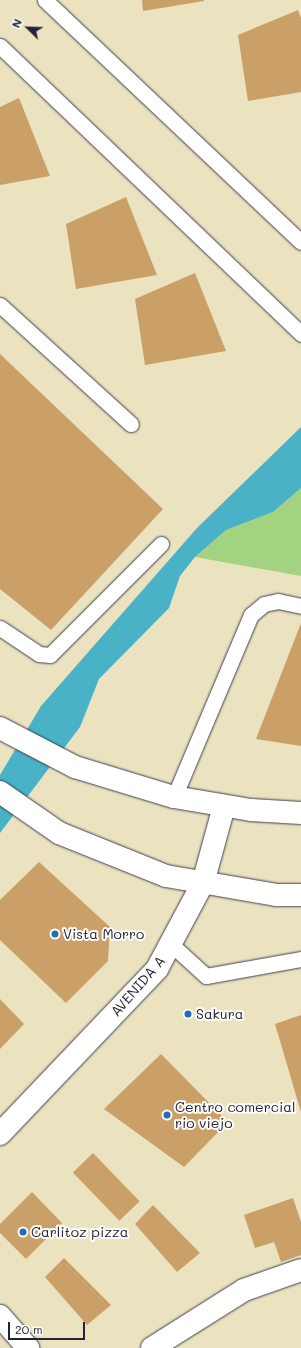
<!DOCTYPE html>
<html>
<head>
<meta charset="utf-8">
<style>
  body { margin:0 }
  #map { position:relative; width:301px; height:1348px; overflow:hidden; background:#ebe2c0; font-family:Mali,sans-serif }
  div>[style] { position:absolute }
  .green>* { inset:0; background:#a3d280 }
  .water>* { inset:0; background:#49b2c7 }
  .building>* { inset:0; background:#caa068; transform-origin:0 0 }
  .roads { filter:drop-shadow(0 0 1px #403f4f) drop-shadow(0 0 1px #403f4f) }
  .lane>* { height:15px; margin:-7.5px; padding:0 7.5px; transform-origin:7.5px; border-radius:7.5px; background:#fff }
  .street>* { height:22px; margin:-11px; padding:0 11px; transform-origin:11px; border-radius:11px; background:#fff }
  .dots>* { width:11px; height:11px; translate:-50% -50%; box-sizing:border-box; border:2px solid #fdfcf7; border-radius:50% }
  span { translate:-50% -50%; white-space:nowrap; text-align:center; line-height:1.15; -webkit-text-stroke:4px #fdfcf7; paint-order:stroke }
  .poi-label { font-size:14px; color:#22223b }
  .left { translate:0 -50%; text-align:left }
  .street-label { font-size:14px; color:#22223b }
  .north { position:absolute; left:8px; top:8px; width:40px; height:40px; -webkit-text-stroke:3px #fdfcf7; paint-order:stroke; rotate:293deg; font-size:11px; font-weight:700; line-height:16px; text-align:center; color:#22223b }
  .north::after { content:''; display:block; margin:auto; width:14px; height:18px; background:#22223b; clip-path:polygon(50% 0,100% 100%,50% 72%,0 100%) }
  .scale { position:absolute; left:8px; top:1322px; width:77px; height:18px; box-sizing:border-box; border:2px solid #22223b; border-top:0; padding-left:5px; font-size:12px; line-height:14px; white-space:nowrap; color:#22223b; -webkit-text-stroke:3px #fdfcf7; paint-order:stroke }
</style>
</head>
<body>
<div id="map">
  <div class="green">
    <i style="clip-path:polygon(301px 488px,301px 576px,195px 557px,226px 530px,273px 512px)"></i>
  </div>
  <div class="water">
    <i style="clip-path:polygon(301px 427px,301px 488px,273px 512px,226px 530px,195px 557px,180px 576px,169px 608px,99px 679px,80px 727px,0 833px,0 775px,41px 706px,197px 528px)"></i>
  </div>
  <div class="building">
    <i style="clip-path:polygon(142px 0,204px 0,204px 1px,143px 11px)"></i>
    <i style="clip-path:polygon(298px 10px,301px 18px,301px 92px,248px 101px,238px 35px)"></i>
    <i style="clip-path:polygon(19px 98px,50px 176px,0 185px,0 107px)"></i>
    <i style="clip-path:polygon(126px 197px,157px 275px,76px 289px,66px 224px)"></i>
    <i style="clip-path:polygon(195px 273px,226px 351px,145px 365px,135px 299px)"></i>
    <i style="clip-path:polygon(0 354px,163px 509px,51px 630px,0 589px)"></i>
    <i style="clip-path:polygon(301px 623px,301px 746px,256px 739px)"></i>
    <i style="clip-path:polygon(39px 862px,110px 927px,108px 961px,66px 1003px,0 940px,0 900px)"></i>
    <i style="clip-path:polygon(0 999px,24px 1024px,0 1049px)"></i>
    <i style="clip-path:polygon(301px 1015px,301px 1112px,275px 1024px)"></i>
    <i style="clip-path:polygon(161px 1054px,228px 1122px,184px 1167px,104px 1109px)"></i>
    <i style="left:93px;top:1153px;width:67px;height:28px;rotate:46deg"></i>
    <i style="clip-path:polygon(32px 1192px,62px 1223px,26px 1259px,0 1233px,0 1224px)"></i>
    <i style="clip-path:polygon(293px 1198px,301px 1222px,301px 1255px,281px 1262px,274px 1242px,255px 1248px,244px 1215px)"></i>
    <i style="clip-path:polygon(153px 1205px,200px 1253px,177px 1272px,135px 1224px)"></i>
    <i style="clip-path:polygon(64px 1258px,111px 1305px,87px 1325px,45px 1277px)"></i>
  </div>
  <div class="roads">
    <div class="lane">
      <i style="left:45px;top:0;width:352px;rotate:43.4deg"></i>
      <i style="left:0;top:46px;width:417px;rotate:43.7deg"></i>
      <i style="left:0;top:305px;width:177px;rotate:42.3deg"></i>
      <i style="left:0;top:628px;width:47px;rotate:33.7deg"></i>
      <i style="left:39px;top:654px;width:11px;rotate:5deg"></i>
      <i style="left:50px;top:655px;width:157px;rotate:-45deg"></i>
      <i style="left:174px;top:797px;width:198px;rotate:-67.1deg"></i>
      <i style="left:251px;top:615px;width:17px;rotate:-40deg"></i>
      <i style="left:264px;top:604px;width:14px;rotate:-12deg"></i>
      <i style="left:278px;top:601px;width:24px;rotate:12deg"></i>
      <i style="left:172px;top:945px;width:46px;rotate:42.4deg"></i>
      <i style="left:206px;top:976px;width:97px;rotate:-10.1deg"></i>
    </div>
    <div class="street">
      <i style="left:0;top:728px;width:85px;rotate:27.5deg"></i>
      <i style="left:75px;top:767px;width:103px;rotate:16.9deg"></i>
      <i style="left:174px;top:797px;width:78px;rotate:9.6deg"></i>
      <i style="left:251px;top:810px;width:50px;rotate:3.4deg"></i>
      <i style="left:0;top:792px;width:72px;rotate:34.8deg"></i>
      <i style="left:59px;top:833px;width:115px;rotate:21.9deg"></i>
      <i style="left:166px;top:876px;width:113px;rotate:9.7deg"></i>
      <i style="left:277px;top:895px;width:24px"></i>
      <i style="left:0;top:1134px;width:228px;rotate:-46.4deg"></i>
      <i style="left:157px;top:969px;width:98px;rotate:-61.9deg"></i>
      <i style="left:203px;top:883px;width:80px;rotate:-74.7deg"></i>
      <i style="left:0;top:1316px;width:43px;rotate:48.8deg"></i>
      <i style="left:152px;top:1348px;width:109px;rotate:-32.2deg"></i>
      <i style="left:244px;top:1290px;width:60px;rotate:-19.3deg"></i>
    </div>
  </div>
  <div class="dots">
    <i style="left:55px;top:934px;background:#1f6fb2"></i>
    <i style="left:188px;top:1014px;background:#1f6fb2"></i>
    <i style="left:167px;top:1115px;background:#1f6fb2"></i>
    <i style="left:23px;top:1232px;background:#1f6fb2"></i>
  </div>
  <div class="poi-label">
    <span class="left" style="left:63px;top:934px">Vista Morro</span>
    <span class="left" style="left:196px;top:1014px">Sakura</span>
    <span class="left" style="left:175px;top:1115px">Centro comercial<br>rio viejo</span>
    <span class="left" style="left:31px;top:1232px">Carlitoz pizza</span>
  </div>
  <div class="street-label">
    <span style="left:138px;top:986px;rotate:-49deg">AVENIDA A</span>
  </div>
  <div class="north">N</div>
  <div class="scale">20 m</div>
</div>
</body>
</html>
